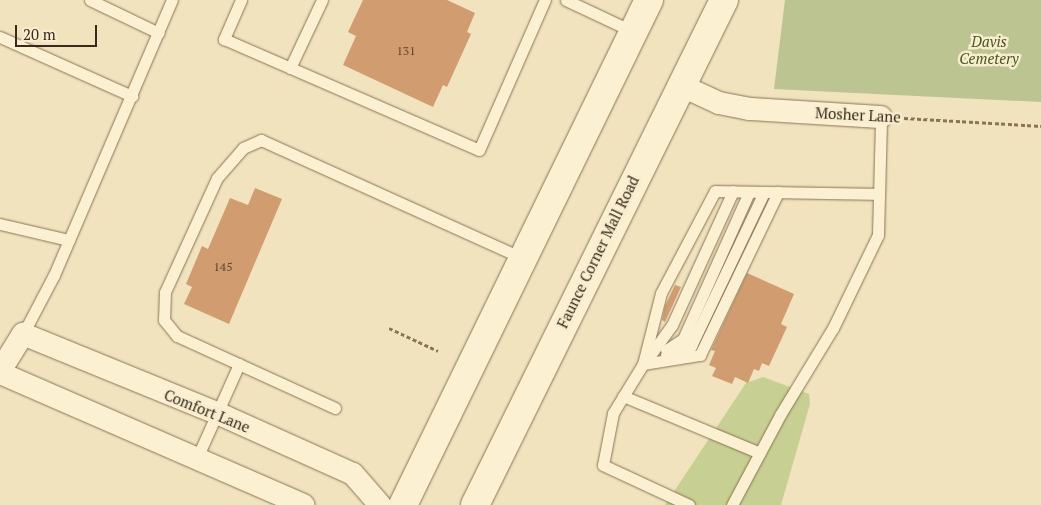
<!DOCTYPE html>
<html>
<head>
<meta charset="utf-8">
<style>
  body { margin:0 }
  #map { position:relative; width:1041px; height:505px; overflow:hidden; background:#f1e3be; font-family:"PT Serif",serif }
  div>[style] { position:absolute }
  .green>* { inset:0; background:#c7d092 }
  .cemetery>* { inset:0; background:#bcc492 }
  .building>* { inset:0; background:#d29c71 }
  .path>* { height:3px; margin-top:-1.5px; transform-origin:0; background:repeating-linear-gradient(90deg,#8b7356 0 4px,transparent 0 6.5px) }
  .roads { filter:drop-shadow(0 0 1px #8b7356) drop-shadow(0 0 1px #8b7356) }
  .lane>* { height:11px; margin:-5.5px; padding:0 5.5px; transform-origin:5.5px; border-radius:5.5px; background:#fbf0d2 }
  .street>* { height:22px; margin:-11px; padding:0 11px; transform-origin:11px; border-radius:11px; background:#fbf0d2 }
  .secondary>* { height:28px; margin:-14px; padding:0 14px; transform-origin:14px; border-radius:14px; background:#fbf0d2 }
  span { translate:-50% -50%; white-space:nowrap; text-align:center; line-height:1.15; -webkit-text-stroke:5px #f8edce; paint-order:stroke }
  .number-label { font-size:12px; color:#5f4630 }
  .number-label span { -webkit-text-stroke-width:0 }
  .park-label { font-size:15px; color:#485720; font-style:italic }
  .street-label { font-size:15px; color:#392a1b }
  .scale { position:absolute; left:15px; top:25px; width:82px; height:22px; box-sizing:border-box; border:2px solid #392a1b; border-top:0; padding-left:6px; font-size:15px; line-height:18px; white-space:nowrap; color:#392a1b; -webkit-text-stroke:4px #f8edce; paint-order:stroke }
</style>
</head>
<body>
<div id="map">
  <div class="green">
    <i style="clip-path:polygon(763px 377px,809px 394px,810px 404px,781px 505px,665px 505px,746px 383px)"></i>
  </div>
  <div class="cemetery">
    <i style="clip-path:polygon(785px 0,1041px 0,1041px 102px,774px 89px)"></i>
  </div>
  <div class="building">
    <i style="clip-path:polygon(363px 0,447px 0,475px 13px,467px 32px,471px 34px,447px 87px,443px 85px,433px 107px,343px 65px,356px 36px,348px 32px)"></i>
    <i style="clip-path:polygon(255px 188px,282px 199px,229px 324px,184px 304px,192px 287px,186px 284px,202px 246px,208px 249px,230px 198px,248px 205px)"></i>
    <i style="clip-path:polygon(747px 273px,794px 294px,781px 324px,787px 327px,769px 366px,762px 363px,759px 371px,754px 369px,748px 383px,735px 377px,732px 384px,712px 376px,716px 368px,709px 365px,715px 351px,711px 350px)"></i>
    <i style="clip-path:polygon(675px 285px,681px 287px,665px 322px,662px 320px,665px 306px)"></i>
  </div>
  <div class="path">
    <i style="left:904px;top:118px;width:137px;rotate:3.3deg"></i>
    <i style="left:389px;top:328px;width:54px;rotate:25.1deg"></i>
  </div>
  <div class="roads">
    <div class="lane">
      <i style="left:90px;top:0;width:76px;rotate:25.6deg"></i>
      <i style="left:241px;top:0;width:43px;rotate:113.6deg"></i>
      <i style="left:224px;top:39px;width:278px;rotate:23.5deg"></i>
      <i style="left:479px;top:150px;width:164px;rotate:-66.3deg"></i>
      <i style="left:566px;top:0;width:73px;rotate:25.2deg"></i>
      <i style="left:0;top:37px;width:145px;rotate:24.1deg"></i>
      <i style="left:290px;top:68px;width:75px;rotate:-64.8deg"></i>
      <i style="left:0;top:224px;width:71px;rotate:13.1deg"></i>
      <i style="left:23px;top:334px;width:67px;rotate:-62.3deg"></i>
      <i style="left:54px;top:275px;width:299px;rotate:-66.8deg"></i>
      <i style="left:666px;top:350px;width:20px;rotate:-33deg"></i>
      <i style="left:683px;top:339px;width:161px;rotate:-65.8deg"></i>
      <i style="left:666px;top:355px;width:27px;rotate:-20deg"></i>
      <i style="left:691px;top:346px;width:170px;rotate:-64.6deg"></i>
      <i style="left:646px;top:361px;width:44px;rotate:-54.2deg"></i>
      <i style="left:672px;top:325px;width:147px;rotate:-65.5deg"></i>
      <i style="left:643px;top:364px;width:58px;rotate:-9deg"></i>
      <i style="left:700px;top:355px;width:181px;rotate:-64.4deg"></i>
      <i style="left:623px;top:396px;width:148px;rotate:22.6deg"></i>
      <i style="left:335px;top:408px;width:174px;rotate:-155.5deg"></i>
      <i style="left:177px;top:336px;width:21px;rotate:-129deg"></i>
      <i style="left:164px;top:320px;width:28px;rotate:-88deg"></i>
      <i style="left:165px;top:292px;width:125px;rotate:-65.5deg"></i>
      <i style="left:217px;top:178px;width:40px;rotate:-49deg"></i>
      <i style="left:243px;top:148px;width:20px;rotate:-24deg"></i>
      <i style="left:261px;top:140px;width:286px;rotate:24.3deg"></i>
      <i style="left:197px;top:458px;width:103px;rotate:-65.9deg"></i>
      <i style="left:689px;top:505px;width:95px;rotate:-155.1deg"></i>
      <i style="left:603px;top:465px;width:53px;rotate:-79.1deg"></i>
      <i style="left:613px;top:413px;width:57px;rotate:-58.5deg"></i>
      <i style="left:643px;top:364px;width:73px;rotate:-75.8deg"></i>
      <i style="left:661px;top:293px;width:115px;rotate:-62.1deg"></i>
      <i style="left:715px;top:191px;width:164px;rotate:1deg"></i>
      <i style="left:732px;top:505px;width:102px;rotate:-61.9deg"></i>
      <i style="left:780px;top:415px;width:102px;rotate:-58.7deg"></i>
      <i style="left:833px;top:328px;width:103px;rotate:-64.2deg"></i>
      <i style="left:878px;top:235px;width:118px;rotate:-88.5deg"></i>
    </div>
    <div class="street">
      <i style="left:680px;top:85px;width:43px;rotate:24.8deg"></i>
      <i style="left:719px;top:103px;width:32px;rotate:11deg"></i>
      <i style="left:750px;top:109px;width:131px;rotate:3.5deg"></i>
      <i style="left:0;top:371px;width:44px;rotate:-58.1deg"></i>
      <i style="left:23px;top:334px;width:209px;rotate:22.2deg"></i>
      <i style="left:217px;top:413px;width:149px;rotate:24.2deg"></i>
      <i style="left:353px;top:474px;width:41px;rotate:48.9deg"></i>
      <i style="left:0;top:373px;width:331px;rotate:23.5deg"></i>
    </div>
    <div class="secondary">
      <i style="left:403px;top:505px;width:562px;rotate:-64.03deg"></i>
      <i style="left:475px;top:505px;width:563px;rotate:-63.75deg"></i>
    </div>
  </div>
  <div class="number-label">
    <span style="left:406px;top:51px">131</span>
    <span style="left:223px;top:267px">145</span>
  </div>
  <div class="park-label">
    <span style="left:989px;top:50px">Davis<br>Cemetery</span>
  </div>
  <div class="street-label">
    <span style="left:858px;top:115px;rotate:3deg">Mosher Lane</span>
    <span style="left:598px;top:252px;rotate:-64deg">Faunce Corner Mall Road</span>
    <span style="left:207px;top:411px;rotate:22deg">Comfort Lane</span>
  </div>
  <div class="scale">20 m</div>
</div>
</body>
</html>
